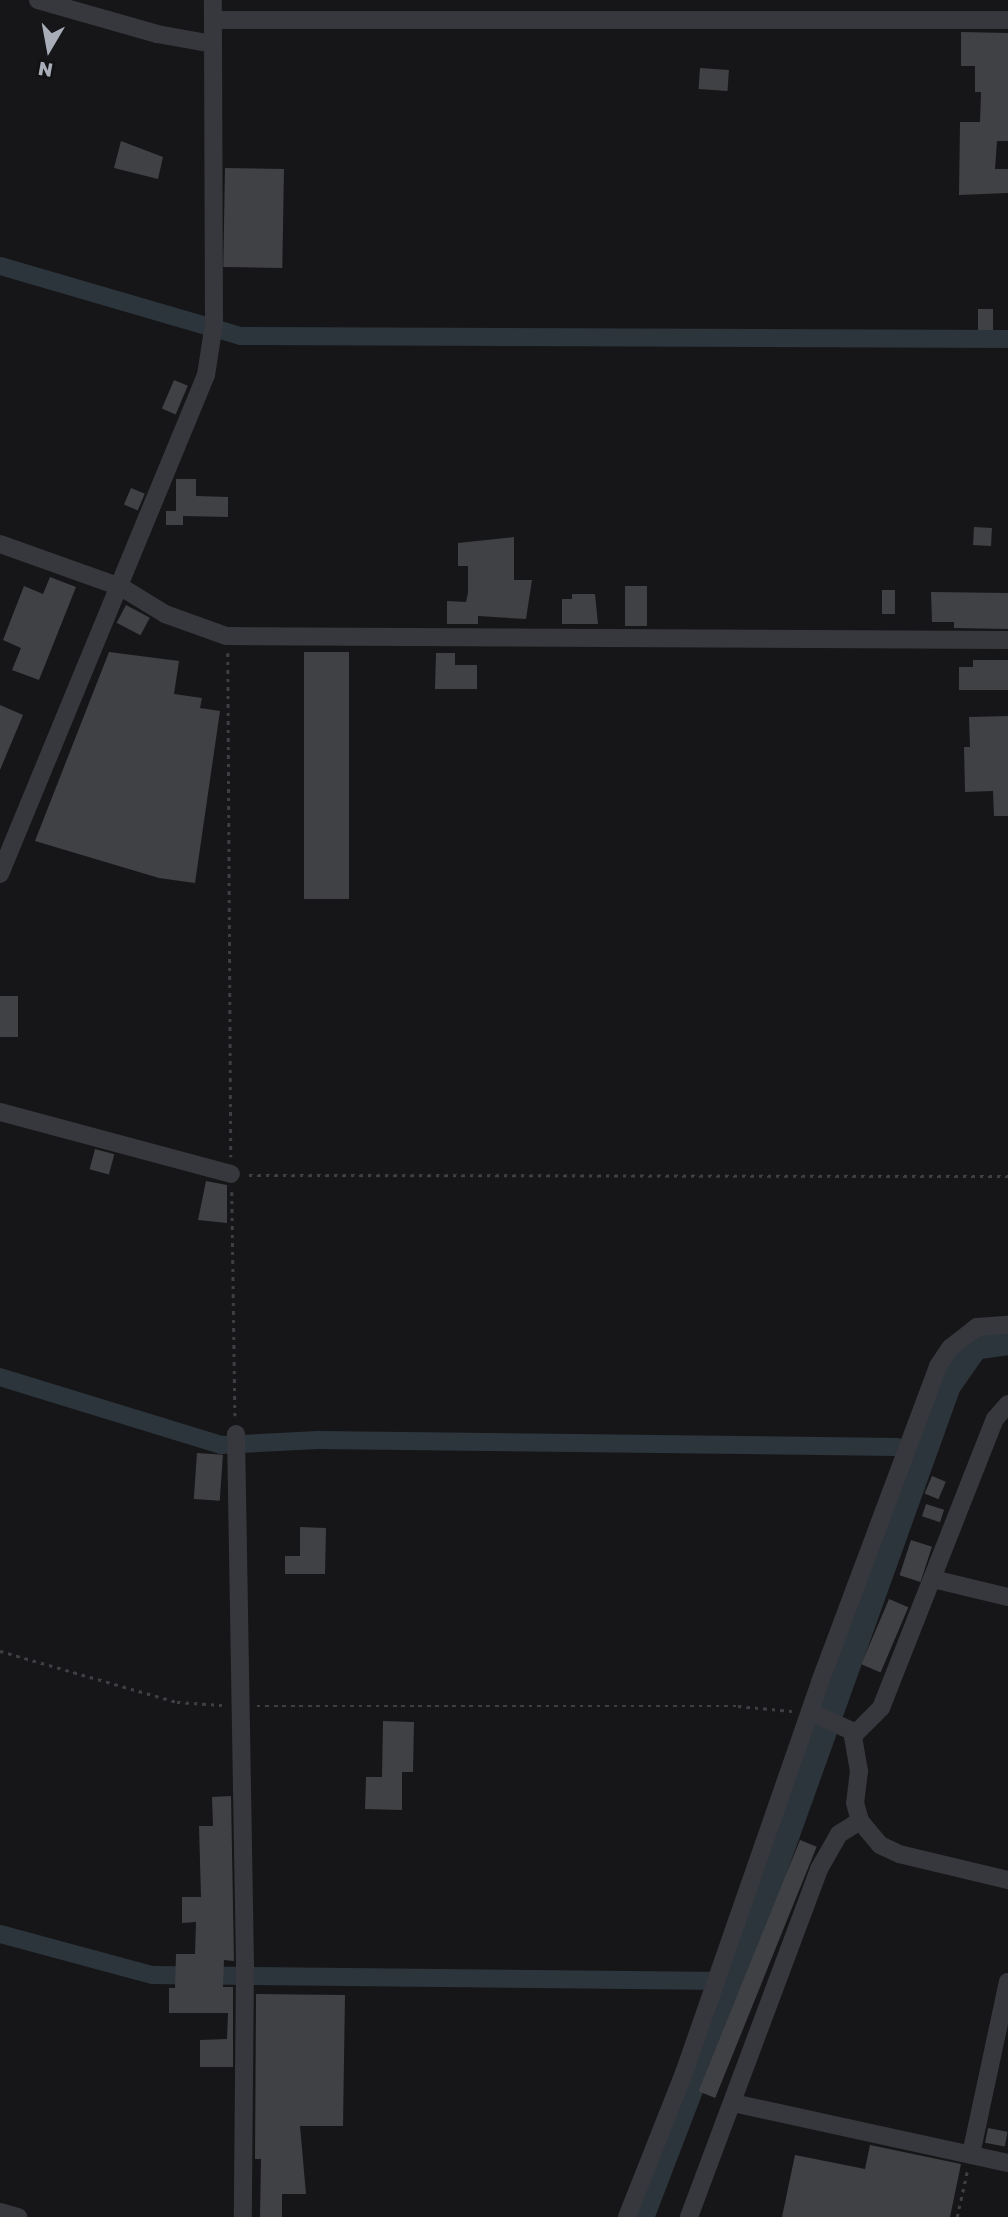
<!DOCTYPE html>
<html>
<head>
<meta charset="utf-8">
<style>
  body { margin:0 }
  #map { position:relative; width:1008px; height:2217px; overflow:hidden; background:#161618; font-family:"Golos Text",sans-serif }
  div>[style] { position:absolute }
  .canal>* { height:18px; margin:-9px; padding:0 9px; transform-origin:9px; border-radius:9px; background:#2c353c }
  .river>* { height:30px; margin:-15px; padding:0 15px; transform-origin:15px; border-radius:15px; background:#2c353c }
  .building>* { inset:0; background:#404145; transform-origin:0 0 }
  .path>* { height:2.5px; margin-top:-1.25px; transform-origin:0; background:repeating-linear-gradient(90deg,#3d3f44 0 3.5px,transparent 0 8.5px) }
  .minor>* { height:18px; margin:-9px; padding:0 9px; transform-origin:9px; border-radius:9px; background:#37383d }
  span { translate:-50% -50%; white-space:nowrap; text-align:center; line-height:1.15; -webkit-text-stroke:6px #111113; paint-order:stroke }
  .north { position:absolute; left:14px; top:14px; width:70px; height:70px; -webkit-text-stroke:5px #111113; paint-order:stroke; rotate:190deg; font-size:19px; font-weight:700; line-height:28px; text-align:center; color:#a8adb8 }
  .north::after { content:''; display:block; margin:auto; width:24px; height:32px; background:#a8adb8; clip-path:polygon(50% 0,100% 100%,50% 72%,0 100%) }
</style>
</head>
<body>
<div id="map">
  <div class="canal">
    <i style="left:0;top:266px;width:251px;rotate:16.2deg"></i>
    <i style="left:241px;top:336px;width:767px;rotate:0.22deg"></i>
    <i style="left:0;top:1377px;width:231px;rotate:17.1deg"></i>
    <i style="left:221px;top:1445px;width:97px;rotate:-3deg"></i>
    <i style="left:318px;top:1440px;width:580px;rotate:0.69deg"></i>
    <i style="left:0;top:1934px;width:157px;rotate:15.1deg"></i>
    <i style="left:152px;top:1975px;width:575px;rotate:0.6deg"></i>
  </div>
  <div class="river">
    <i style="left:639px;top:2217px;width:372px;rotate:-69deg"></i>
    <i style="left:772px;top:1870px;width:515px;rotate:-70.26deg"></i>
    <i style="left:946px;top:1385px;width:49px;rotate:-55deg"></i>
    <i style="left:974px;top:1345px;width:34px;rotate:-8deg"></i>
  </div>
  <div class="building">
    <i style="clip-path:polygon(961px 32px,1008px 33px,1008px 141px,997px 141px,995px 169px,1008px 169px,1008px 193px,959px 195px,960px 122px,980px 122px,981px 92px,975px 92px,975px 66px,961px 66px)"></i>
    <i style="left:700px;top:68px;width:29px;height:21px;rotate:4deg"></i>
    <i style="clip-path:polygon(121px 141px,163px 157px,158px 179px,114px 168px)"></i>
    <i style="left:225px;top:168px;width:59px;height:99px;rotate:1deg"></i>
    <i style="left:978px;top:309px;width:15px;height:21px"></i>
    <i style="left:174px;top:380px;width:15px;height:31px;rotate:23deg"></i>
    <i style="clip-path:polygon(176px 479px,196px 479px,196px 496px,228px 497px,228px 517px,183px 516px,183px 525px,166px 525px,166px 511px,176px 511px)"></i>
    <i style="left:131px;top:488px;width:15px;height:18px;rotate:23deg"></i>
    <i style="left:974px;top:527px;width:18px;height:18px;rotate:3deg"></i>
    <i style="clip-path:polygon(514px 537px,514px 580px,532px 580px,526px 619px,478px 616px,478px 624px,447px 624px,447px 601px,466px 602px,468px 593px,468px 566px,458px 566px,458px 543px)"></i>
    <i style="clip-path:polygon(50px 577px,76px 587px,39px 680px,12px 670px,21px 648px,3px 640px,24px 586px,43px 594px)"></i>
    <i style="left:625px;top:586px;width:22px;height:40px"></i>
    <i style="left:882px;top:590px;width:13px;height:24px"></i>
    <i style="clip-path:polygon(931px 592px,1008px 593px,1008px 629px,954px 628px,954px 622px,932px 622px)"></i>
    <i style="clip-path:polygon(572px 594px,595px 594px,598px 624px,562px 624px,562px 599px,572px 599px)"></i>
    <i style="left:126px;top:605px;width:27px;height:20px;rotate:28deg"></i>
    <i style="clip-path:polygon(109px 652px,179px 661px,174px 694px,202px 698px,200px 708px,220px 711px,195px 883px,159px 878px,35px 841px)"></i>
    <i style="left:304px;top:652px;width:45px;height:247px"></i>
    <i style="clip-path:polygon(436px 653px,455px 653px,455px 665px,477px 665px,477px 689px,435px 689px)"></i>
    <i style="clip-path:polygon(973px 660px,1008px 660px,1008px 690px,959px 690px,959px 667px,973px 667px)"></i>
    <i style="clip-path:polygon(0 705px,23px 715px,0 770px)"></i>
    <i style="clip-path:polygon(1008px 716px,1008px 816px,994px 816px,993px 791px,965px 792px,964px 747px,970px 747px,969px 717px)"></i>
    <i style="left:0;top:996px;width:18px;height:41px"></i>
    <i style="left:95px;top:1149px;width:20px;height:21px;rotate:15deg"></i>
    <i style="clip-path:polygon(206px 1181px,227px 1185px,227px 1223px,198px 1220px)"></i>
    <i style="left:197px;top:1453px;width:26px;height:46px;rotate:4deg"></i>
    <i style="left:932px;top:1476px;width:15px;height:19px;rotate:23deg"></i>
    <i style="left:926px;top:1504px;width:19px;height:13px;rotate:18deg"></i>
    <i style="clip-path:polygon(300px 1527px,326px 1528px,325px 1574px,285px 1574px,285px 1556px,300px 1556px)"></i>
    <i style="left:911px;top:1540px;width:22px;height:37px;rotate:18deg"></i>
    <i style="left:889px;top:1599px;width:21px;height:71px;rotate:23deg"></i>
    <i style="clip-path:polygon(383px 1721px,414px 1722px,413px 1772px,402px 1772px,402px 1810px,365px 1809px,366px 1777px,382px 1777px)"></i>
    <i style="clip-path:polygon(231px 1796px,234px 1961px,224px 1960px,223px 1987px,233px 1987px,233px 2067px,200px 2067px,200px 2040px,227px 2039px,228px 2013px,169px 2013px,169px 1988px,175px 1988px,176px 1954px,195px 1954px,196px 1922px,182px 1923px,182px 1897px,201px 1897px,199px 1826px,213px 1826px,212px 1797px)"></i>
    <i style="left:800px;top:1840px;width:18px;height:271px;rotate:22deg"></i>
    <i style="clip-path:polygon(256px 1994px,345px 1995px,343px 2126px,300px 2126px,306px 2194px,282px 2194px,282px 2217px,260px 2217px,261px 2159px,255px 2159px)"></i>
    <i style="left:988px;top:2128px;width:20px;height:15px;rotate:11deg"></i>
    <i style="clip-path:polygon(870px 2145px,961px 2164px,950px 2217px,782px 2217px,795px 2155px,865px 2169px)"></i>
  </div>
  <div class="path">
    <i style="left:228px;top:653px;width:504px;rotate:89.66deg"></i>
    <i style="left:249px;top:1175px;width:759px;rotate:0.08deg"></i>
    <i style="left:232px;top:1192px;width:224px;rotate:89.2deg"></i>
    <i style="left:0;top:1651px;width:184px;rotate:16.1deg"></i>
    <i style="left:177px;top:1702px;width:45px;rotate:3.8deg"></i>
    <i style="left:257px;top:1706px;width:481px"></i>
    <i style="left:738px;top:1706px;width:54px;rotate:5.3deg"></i>
    <i style="left:957px;top:2217px;width:46px;rotate:-77.5deg"></i>
  </div>
  <div class="minor">
    <i style="left:38px;top:0;width:124px;rotate:15.9deg"></i>
    <i style="left:157px;top:34px;width:57px;rotate:10.1deg"></i>
    <i style="left:213px;top:20px;width:795px"></i>
    <i style="left:0;top:544px;width:128px;rotate:19.6deg"></i>
    <i style="left:121px;top:587px;width:52px;rotate:31.5deg"></i>
    <i style="left:165px;top:614px;width:65px;rotate:19.8deg"></i>
    <i style="left:226px;top:636px;width:782px;rotate:0.29deg"></i>
    <i style="left:0;top:874px;width:540px;rotate:-67.57deg"></i>
    <i style="left:206px;top:375px;width:52px;rotate:-81.1deg"></i>
    <i style="left:214px;top:324px;width:324px;rotate:-90.2deg"></i>
    <i style="left:0;top:1112px;width:239px;rotate:15deg"></i>
    <i style="left:236px;top:1434px;width:530px;rotate:89.03deg"></i>
    <i style="left:245px;top:1964px;width:253px;rotate:90.5deg"></i>
    <i style="left:933px;top:1579px;width:77px;rotate:13.5deg"></i>
    <i style="left:810px;top:1712px;width:46px;rotate:24.3deg"></i>
    <i style="left:852px;top:1731px;width:41px;rotate:80.1deg"></i>
    <i style="left:859px;top:1771px;width:32px;rotate:97deg"></i>
    <i style="left:855px;top:1803px;width:19px;rotate:74deg"></i>
    <i style="left:860px;top:1821px;width:31px;rotate:50deg"></i>
    <i style="left:880px;top:1845px;width:21px;rotate:25deg"></i>
    <i style="left:899px;top:1854px;width:112px;rotate:13.4deg"></i>
    <i style="left:853px;top:1736px;width:40px;rotate:-45deg"></i>
    <i style="left:881px;top:1708px;width:311px;rotate:-68.5deg"></i>
    <i style="left:995px;top:1419px;width:20px;rotate:-49deg"></i>
    <i style="left:733px;top:2103px;width:281px;rotate:12.3deg"></i>
    <i style="left:971px;top:2154px;width:176px;rotate:-77.9deg"></i>
    <i style="left:0;top:2212px;width:19px;rotate:16deg"></i>
    <i style="left:627px;top:2217px;width:155px;rotate:-68.4deg"></i>
    <i style="left:684px;top:2073px;width:414px;rotate:-70.8deg"></i>
    <i style="left:820px;top:1682px;width:337px;rotate:-69.5deg"></i>
    <i style="left:938px;top:1366px;width:22px;rotate:-56deg"></i>
    <i style="left:950px;top:1348px;width:34px;rotate:-38deg"></i>
    <i style="left:977px;top:1327px;width:31px;rotate:-4deg"></i>
    <i style="left:689px;top:2217px;width:371px;rotate:-69.5deg"></i>
    <i style="left:819px;top:1869px;width:40px;rotate:-60.3deg"></i>
    <i style="left:839px;top:1834px;width:25px;rotate:-32deg"></i>
  </div>
  <div class="north">N</div>
</div>
</body>
</html>
